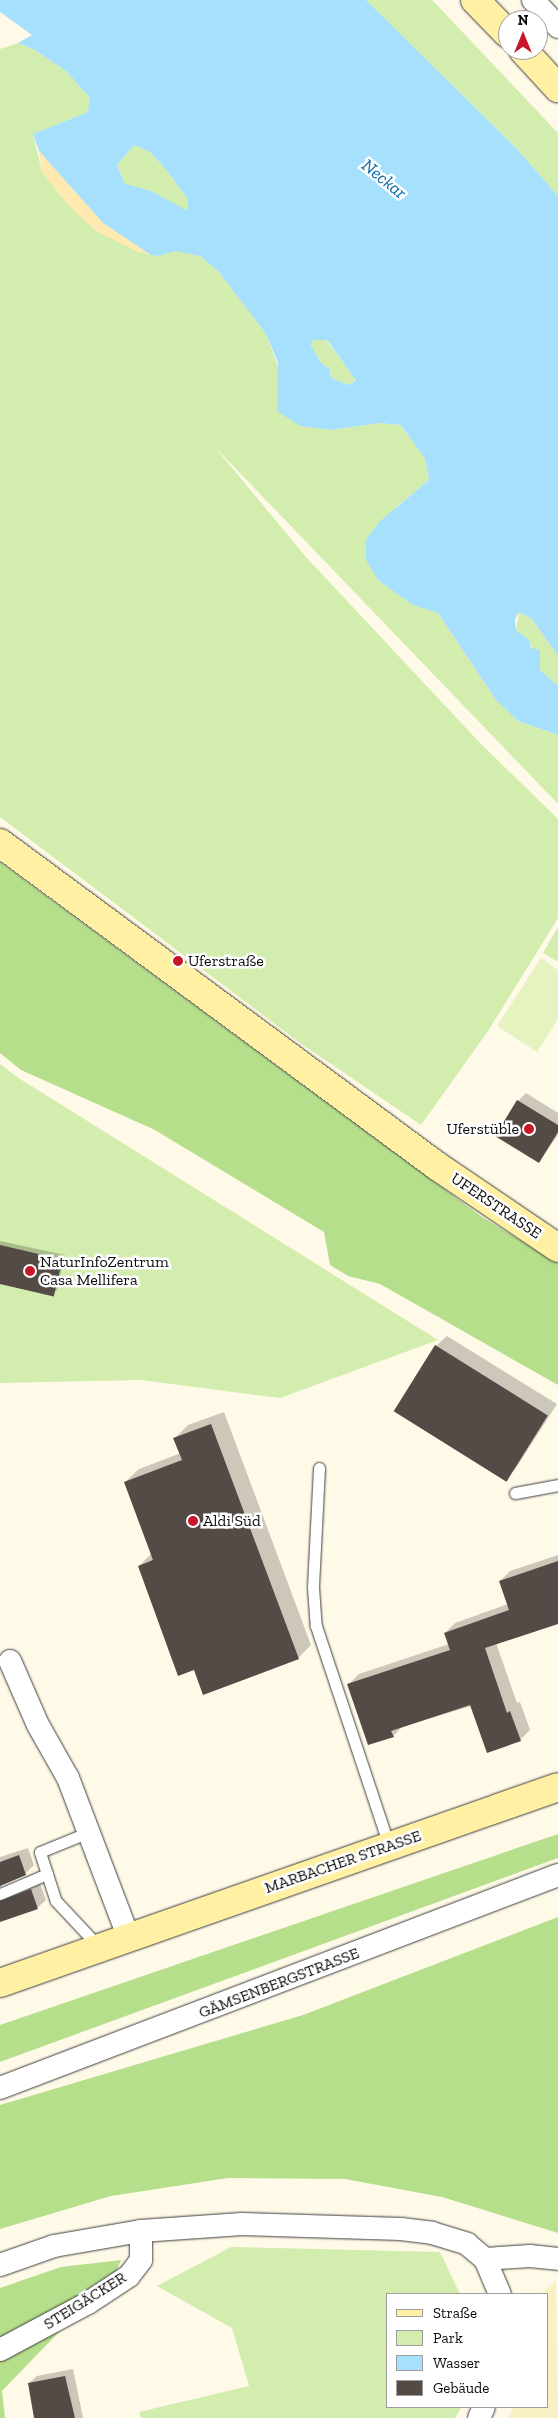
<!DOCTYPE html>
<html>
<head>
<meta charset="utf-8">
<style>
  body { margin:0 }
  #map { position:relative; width:558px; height:2418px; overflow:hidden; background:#fff9e8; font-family:"Zilla Slab",serif }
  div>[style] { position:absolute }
  .farmland>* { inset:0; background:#f8f1c5 }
  .green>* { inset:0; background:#d2edae }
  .forest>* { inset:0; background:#b5df8b }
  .sand>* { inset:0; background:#ffe9b0 }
  .pitch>* { inset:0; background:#e4f3c0 }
  .water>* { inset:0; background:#a6e0fd }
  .shadow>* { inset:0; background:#0003 }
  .building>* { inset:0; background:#544a46; transform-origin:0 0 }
  .roads { filter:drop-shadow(0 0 1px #3d3d3d) drop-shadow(0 0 1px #3d3d3d) }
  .lane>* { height:11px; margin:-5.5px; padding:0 5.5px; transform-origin:5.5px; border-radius:5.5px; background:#fff }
  .street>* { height:22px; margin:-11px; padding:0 11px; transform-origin:11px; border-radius:11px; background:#fff }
  .secondary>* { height:28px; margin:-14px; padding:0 14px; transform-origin:14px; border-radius:14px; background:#fff0a3 }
  .dots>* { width:14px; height:14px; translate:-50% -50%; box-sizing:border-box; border:2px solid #fff; border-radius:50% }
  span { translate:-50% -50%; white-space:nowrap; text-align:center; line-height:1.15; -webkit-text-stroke:5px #fff; paint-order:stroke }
  .poi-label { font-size:16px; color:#0a0a0a }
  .left { translate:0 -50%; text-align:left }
  .right { translate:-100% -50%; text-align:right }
  .street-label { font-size:16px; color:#0a0a0a }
  .water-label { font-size:18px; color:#096aa7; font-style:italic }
  .legend { position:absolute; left:386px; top:2293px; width:162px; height:115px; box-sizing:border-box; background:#fff; border:1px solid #9d9d9d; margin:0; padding:6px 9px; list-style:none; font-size:15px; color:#0a0a0a }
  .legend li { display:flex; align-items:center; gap:10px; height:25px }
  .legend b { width:25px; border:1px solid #9d9d9d }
  .north { position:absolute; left:498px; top:10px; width:50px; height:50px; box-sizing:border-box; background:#fff; border:1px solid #9d9d9d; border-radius:50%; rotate:0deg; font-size:14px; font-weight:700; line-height:20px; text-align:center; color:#0a0a0a }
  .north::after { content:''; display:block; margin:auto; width:18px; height:22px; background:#c71627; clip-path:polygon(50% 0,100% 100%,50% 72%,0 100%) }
</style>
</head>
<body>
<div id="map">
  <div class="farmland">
    <i style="clip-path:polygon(556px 2280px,558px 2418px,509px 2418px,513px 2407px,547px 2407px,547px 2294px,541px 2294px)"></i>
  </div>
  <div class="green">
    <i style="clip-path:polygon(366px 0,432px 0,436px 4px,558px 133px,558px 196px,518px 150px)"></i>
    <i style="clip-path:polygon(18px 43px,33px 49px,66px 71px,90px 98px,89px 112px,33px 134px,42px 172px,136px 251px,158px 256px,175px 251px,200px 256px,219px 272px,266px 334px,300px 426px,332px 430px,379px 423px,401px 425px,425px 459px,429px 480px,395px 508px,378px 580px,410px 602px,438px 613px,496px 700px,518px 721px,558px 735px,558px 804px,214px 446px,305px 556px,480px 743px,558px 819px,558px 918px,488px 1031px,421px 1125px,300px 1043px,0 817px,0 49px)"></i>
    <i style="clip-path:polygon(134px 145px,150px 152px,168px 172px,187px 198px,188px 212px,151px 191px,125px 185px,117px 165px)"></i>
    <i style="clip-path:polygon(313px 340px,326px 340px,356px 379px,349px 385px,331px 378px,330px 369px,321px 363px,311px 345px)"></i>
    <i style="clip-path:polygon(519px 612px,532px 619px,558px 656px,558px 686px,540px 670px,529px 640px,516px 630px)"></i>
    <i style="clip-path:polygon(558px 927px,558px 962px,543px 953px)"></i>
    <i style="clip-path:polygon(0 1064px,17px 1077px,438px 1340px,280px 1398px,141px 1380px,0 1383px)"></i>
    <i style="clip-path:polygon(231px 2247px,440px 2252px,460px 2294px,387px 2294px,387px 2407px,462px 2407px,455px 2418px,141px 2418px,139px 2412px,249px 2386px,232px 2328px,157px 2286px)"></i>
  </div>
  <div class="forest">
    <i style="clip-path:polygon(0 862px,482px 1217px,558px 1263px,558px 1385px,380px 1284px,348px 1276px,330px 1265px,324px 1232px,155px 1130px,21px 1070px,0 1053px)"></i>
    <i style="clip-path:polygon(558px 1834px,558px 1858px,0 2062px,0 2025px)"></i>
    <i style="clip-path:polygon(558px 1917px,558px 2233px,442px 2197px,345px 2179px,228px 2178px,111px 2196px,0 2229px,0 2105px,303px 2015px)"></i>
    <i style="clip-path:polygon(121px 2260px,115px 2274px,2px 2391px,5px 2418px,0 2418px,0 2288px,61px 2267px)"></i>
  </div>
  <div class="sand">
    <i style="clip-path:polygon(39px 151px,103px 223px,151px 255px,136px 251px,96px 231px,67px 204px,42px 172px)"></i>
  </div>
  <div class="pitch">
    <i style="clip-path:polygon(541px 958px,558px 970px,558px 1019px,537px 1052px,497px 1026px)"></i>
  </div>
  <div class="water">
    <i style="clip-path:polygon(evenodd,0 0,366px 0,518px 150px,558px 196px,558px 656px,532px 619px,519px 612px,515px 619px,516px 630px,529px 640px,531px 648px,540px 650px,540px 670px,558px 686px,558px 735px,518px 721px,496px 700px,438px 613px,413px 605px,378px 580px,366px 560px,366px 540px,379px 522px,429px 480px,425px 459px,401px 425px,379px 423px,332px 430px,300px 426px,277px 411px,278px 363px,266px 334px,219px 272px,200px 256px,175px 251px,158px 256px,151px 255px,103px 223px,39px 151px,33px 134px,88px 112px,90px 98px,66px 71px,33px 49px,18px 43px,32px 35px,0 12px,0 0,134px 145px,150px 152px,168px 172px,187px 198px,188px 211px,151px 191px,125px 184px,117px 165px,134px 145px,0 0,313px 340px,327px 340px,356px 380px,349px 385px,331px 378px,330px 369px,321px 363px,311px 345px,313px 340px)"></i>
  </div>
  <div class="shadow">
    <i style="clip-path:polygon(526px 1093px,558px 1113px,558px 1135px,539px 1161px,518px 1101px)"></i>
    <i style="clip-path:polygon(0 1241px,65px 1255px,57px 1290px,53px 1293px,0 1281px)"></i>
    <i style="clip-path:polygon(447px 1336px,557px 1404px,516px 1468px,505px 1479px,436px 1346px)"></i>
    <i style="clip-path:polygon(224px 1412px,311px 1645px,298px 1658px,195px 1668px,139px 1566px,152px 1553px,125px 1482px,139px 1469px,181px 1453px,175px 1438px,188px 1425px)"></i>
    <i style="clip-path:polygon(558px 1555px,558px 1623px,496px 1643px,517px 1703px,520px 1702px,530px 1730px,520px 1740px,471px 1706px,402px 1727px,393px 1736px,349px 1684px,359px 1674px,449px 1644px,445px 1633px,455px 1623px,508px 1604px,500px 1581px,510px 1571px)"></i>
    <i style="clip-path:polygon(28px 1848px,34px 1865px,25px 1874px,2px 1884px,0 1888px,39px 1881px,46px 1900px,37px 1908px,0 1921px,0 1857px)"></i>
    <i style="clip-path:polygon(73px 2369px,83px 2418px,37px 2418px,29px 2383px,37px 2376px)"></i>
  </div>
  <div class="building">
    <i style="clip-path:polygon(517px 1100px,558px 1125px,558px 1132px,539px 1163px,495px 1136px)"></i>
    <i style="left:0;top:1245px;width:64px;height:38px;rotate:13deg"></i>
    <i style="left:435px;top:1345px;width:133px;height:78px;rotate:32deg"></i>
    <i style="clip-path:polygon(211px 1424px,299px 1659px,203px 1695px,194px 1670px,178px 1676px,138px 1566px,153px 1560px,124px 1482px,182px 1460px,173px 1438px)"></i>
    <i style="clip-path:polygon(558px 1561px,558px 1624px,485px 1648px,507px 1713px,510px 1711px,521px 1741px,487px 1753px,470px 1705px,391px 1731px,394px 1737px,368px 1745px,347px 1684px,450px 1650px,444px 1633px,509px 1610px,499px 1581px)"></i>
    <i style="clip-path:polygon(19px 1855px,26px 1875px,0 1886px,0 1862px)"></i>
    <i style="clip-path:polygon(31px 1889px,38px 1909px,0 1922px,0 1901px)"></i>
    <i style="clip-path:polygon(65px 2376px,75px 2418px,34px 2418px,28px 2383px)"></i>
  </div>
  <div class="roads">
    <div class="lane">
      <i style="left:319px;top:1468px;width:119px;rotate:92.9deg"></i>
      <i style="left:313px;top:1587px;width:39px;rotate:86deg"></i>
      <i style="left:316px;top:1626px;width:231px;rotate:71.6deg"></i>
      <i style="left:515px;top:1493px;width:44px;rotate:-10.5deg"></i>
      <i style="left:47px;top:1874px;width:28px;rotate:72deg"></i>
      <i style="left:56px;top:1901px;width:63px;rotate:46.9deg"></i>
      <i style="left:0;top:1894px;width:51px;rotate:-23.1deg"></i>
      <i style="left:47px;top:1874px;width:23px;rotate:-108deg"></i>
      <i style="left:40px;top:1852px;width:53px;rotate:-22.2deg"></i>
    </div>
    <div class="street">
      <i style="left:533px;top:0;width:37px;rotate:47deg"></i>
      <i style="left:10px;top:1661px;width:70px;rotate:66.4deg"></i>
      <i style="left:38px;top:1725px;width:61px;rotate:60.5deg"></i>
      <i style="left:68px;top:1778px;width:169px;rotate:69.2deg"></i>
      <i style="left:0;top:2088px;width:597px;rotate:-20.89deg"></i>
      <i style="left:485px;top:2259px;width:38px;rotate:67deg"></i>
      <i style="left:0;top:2265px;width:57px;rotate:-19.4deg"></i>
      <i style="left:54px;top:2246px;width:88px;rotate:-9.8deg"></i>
      <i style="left:141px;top:2231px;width:101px;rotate:-4deg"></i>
      <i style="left:242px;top:2224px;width:159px;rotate:1.8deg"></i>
      <i style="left:401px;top:2229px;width:31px;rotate:7deg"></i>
      <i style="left:432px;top:2233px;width:37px;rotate:17deg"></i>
      <i style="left:467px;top:2244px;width:23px;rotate:40deg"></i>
      <i style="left:485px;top:2259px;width:45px;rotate:-3.8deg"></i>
      <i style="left:530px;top:2256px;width:28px;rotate:6deg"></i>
      <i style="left:0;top:2350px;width:100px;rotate:-28.1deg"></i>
      <i style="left:88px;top:2303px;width:49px;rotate:-33.4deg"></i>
      <i style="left:129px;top:2276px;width:20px;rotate:-53deg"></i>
      <i style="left:141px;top:2260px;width:29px;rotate:-90deg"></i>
      <i style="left:479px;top:2418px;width:12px;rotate:-66deg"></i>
    </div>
    <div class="secondary">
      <i style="left:475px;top:0;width:47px;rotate:45.9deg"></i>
      <i style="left:523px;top:50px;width:52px;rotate:47.4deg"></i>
      <i style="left:0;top:843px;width:543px;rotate:36.47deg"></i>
      <i style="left:437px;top:1166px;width:146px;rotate:34.1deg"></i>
      <i style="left:0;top:1983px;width:591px;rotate:-19.35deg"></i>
    </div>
  </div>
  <div class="dots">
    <i style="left:178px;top:961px;background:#c71627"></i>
    <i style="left:529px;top:1129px;background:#c71627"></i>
    <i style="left:30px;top:1271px;background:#c71627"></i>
    <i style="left:193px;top:1521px;background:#c71627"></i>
  </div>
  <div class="poi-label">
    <span class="left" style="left:188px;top:961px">Uferstraße</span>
    <span class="right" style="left:519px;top:1129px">Uferstüble</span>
    <span class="left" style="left:40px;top:1271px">NaturInfoZentrum<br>Casa Mellifera</span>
    <span class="left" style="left:203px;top:1521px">Aldi Süd</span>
  </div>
  <div class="street-label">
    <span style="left:496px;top:1206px;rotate:34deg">UFERSTRASSE</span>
    <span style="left:343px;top:1862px;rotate:-19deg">MARBACHER STRASSE</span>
    <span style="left:279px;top:1983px;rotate:-21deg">GÄMSENBERGSTRASSE</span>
    <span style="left:85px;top:2301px;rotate:-32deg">STEIGÄCKER</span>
  </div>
  <div class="water-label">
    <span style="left:384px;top:179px;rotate:39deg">Neckar</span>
  </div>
  <ul class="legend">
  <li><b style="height:6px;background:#fff0a3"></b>Straße</li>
  <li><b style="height:14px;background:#d2edae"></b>Park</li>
  <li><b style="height:14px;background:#a6e0fd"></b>Wasser</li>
  <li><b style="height:14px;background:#544a46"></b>Gebäude</li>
  </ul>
  <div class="north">N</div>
</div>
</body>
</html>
